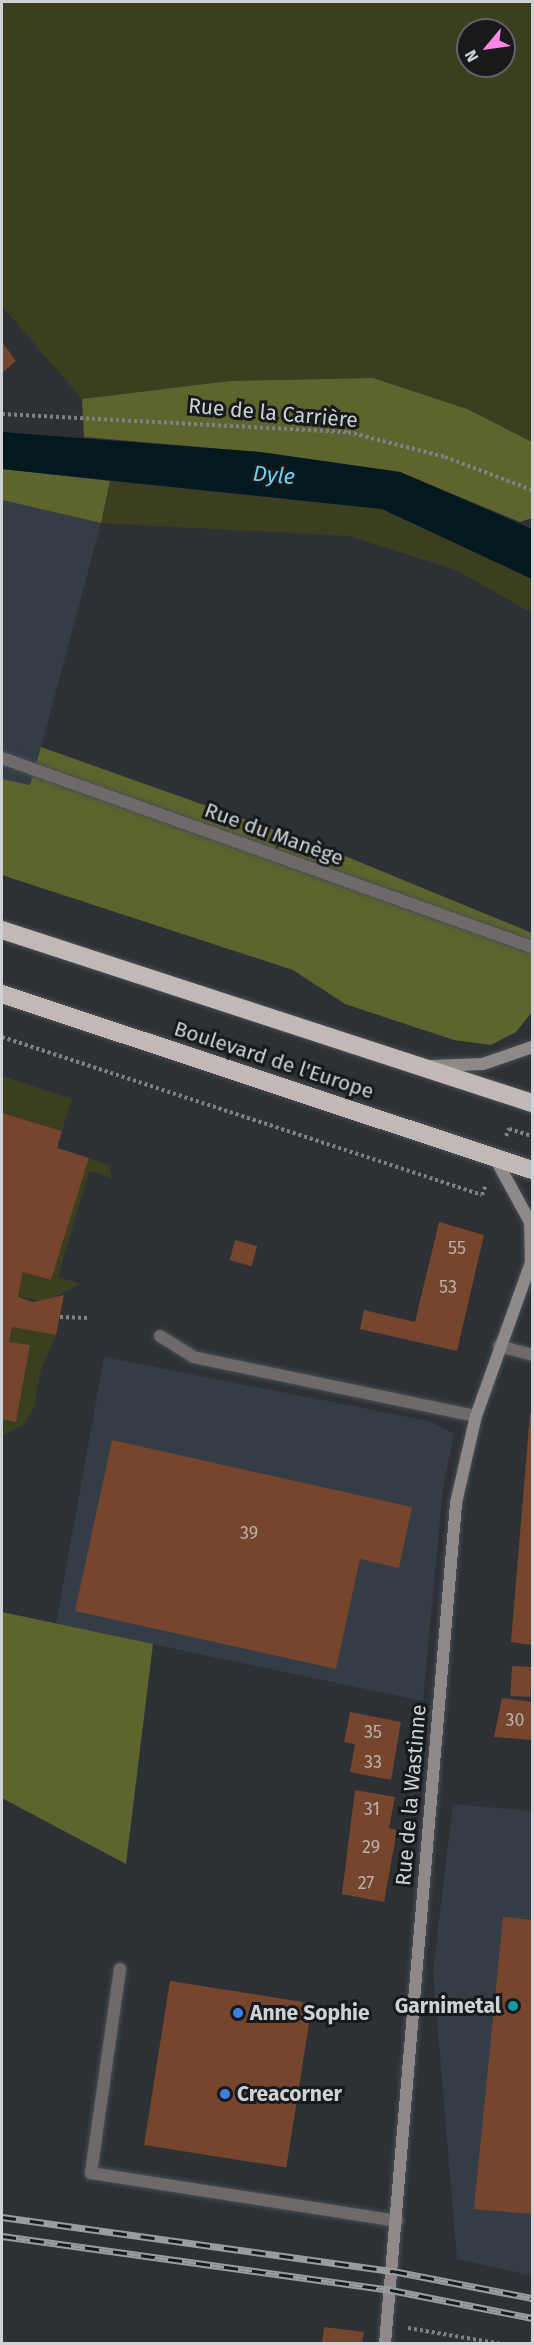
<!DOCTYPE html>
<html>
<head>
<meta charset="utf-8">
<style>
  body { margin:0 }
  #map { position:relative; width:534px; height:2345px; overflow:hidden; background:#2d3136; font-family:"Fira Sans",sans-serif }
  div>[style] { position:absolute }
  .built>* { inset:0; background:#343c46 }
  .green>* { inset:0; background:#3c3f1f }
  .forest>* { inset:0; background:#5e642e }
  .water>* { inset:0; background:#04181f }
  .building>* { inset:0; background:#76452d; transform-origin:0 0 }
  .path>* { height:4px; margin-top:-2px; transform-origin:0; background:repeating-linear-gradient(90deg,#7e8185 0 3px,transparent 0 6px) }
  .roads { filter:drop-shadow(0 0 2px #4a4e53) drop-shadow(0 0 2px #4a4e53) }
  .lane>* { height:12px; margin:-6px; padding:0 6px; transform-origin:6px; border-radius:6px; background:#6d6a69 }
  .street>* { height:12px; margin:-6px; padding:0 6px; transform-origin:6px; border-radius:6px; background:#6d6a69 }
  .secondary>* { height:12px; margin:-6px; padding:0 6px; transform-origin:6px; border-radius:6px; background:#8f8a89 }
  .highway>* { height:18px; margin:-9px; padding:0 9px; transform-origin:9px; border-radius:9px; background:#c1b8b7 }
  .rail>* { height:7px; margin-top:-3.5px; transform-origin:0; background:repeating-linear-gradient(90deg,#17191b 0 14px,#999ca0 0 28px); box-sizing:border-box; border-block:2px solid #999ca0 }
  .dots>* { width:16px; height:16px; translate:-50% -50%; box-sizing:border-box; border:3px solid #17191b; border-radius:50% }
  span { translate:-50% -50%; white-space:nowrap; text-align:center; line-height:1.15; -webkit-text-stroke:6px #17191b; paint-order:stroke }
  .number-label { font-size:18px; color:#b9afab }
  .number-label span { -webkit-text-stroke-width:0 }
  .street-label { font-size:21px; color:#cfd2d5 }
  .poi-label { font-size:21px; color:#cfd2d5; font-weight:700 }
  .right { translate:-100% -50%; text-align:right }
  .left { translate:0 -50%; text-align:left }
  .water-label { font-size:22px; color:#6ecff5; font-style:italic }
  .frame { position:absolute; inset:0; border:3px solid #cfd2d5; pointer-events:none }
  .north { position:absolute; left:456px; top:18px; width:60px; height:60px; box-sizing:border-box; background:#17191b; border:2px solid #616365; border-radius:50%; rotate:241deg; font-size:16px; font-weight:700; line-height:24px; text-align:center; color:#cfd2d5 }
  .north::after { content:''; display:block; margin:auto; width:21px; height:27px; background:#fb87e6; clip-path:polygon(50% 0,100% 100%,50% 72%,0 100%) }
</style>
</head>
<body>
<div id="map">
  <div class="built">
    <i style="clip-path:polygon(2px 500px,101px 523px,31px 785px,2px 779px)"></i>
    <i style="clip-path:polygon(104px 1357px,429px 1421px,454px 1434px,443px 1488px,423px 1701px,56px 1624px)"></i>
    <i style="clip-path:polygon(453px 1804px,532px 1811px,532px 2276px,457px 2259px,433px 1971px)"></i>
  </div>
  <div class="green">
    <i style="clip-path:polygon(evenodd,2px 2px,532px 2px,532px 442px,467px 409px,373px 378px,230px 381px,82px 399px,2px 306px,2px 2px,468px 30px,504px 30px,504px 66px,468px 66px,468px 30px)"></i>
    <i style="clip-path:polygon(110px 481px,382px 509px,532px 579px,532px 613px,456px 570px,349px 536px,101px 523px)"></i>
    <i style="clip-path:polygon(2px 1076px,72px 1099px,62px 1131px,2px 1113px)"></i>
    <i style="clip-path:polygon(89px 1158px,109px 1165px,112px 1178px,89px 1171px,58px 1277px,80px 1284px,47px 1301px,18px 1297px,23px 1272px,51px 1280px)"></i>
    <i style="clip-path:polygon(12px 1327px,56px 1335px,41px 1369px,33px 1410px,23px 1425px,2px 1436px,2px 1419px,16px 1421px,30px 1346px,9px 1342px)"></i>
  </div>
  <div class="forest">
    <i style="clip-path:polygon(373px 378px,467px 409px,532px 442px,532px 518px,520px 522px,400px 472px,260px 452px,84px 437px,82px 399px,230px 381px)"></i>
    <i style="clip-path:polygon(2px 469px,110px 481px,101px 523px,2px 500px)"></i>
    <i style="clip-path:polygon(41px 747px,328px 849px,532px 933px,532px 1012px,516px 1032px,491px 1045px,454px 1040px,345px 1004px,293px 970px,2px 875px,2px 779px,30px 785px)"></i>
    <i style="clip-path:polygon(2px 1612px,153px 1644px,126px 1864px,2px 1798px)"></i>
  </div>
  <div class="water">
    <i style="clip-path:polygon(2px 432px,260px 452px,400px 472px,532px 529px,532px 579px,382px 509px,2px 469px)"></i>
  </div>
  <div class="building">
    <i style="clip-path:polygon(2px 342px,16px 361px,2px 373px)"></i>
    <i style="clip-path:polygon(2px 1113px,62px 1131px,57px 1148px,89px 1158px,51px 1280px,23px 1272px,18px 1297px,33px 1302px,64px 1295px,56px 1335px,12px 1327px,9px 1342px,30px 1345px,16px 1422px,2px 1419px)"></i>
    <i style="clip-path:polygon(439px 1222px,484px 1235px,457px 1351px,360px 1329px,364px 1310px,415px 1322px)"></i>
    <i style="left:235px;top:1240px;width:23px;height:21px;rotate:15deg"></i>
    <i style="clip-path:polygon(530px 1414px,532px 1415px,532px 1645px,511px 1642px)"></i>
    <i style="clip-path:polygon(112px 1440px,412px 1507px,399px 1568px,360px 1559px,336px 1669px,75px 1611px)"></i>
    <i style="left:512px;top:1666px;width:20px;height:30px;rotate:3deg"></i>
    <i style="clip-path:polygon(502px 1698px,532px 1702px,532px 1740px,494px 1737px)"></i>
    <i style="clip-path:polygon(350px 1712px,401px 1722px,391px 1780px,350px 1772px,355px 1744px,344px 1742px)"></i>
    <i style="clip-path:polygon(355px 1790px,395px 1797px,389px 1828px,397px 1830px,384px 1902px,342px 1894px)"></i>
    <i style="clip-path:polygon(503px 1917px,532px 1920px,532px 2214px,474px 2209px)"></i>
    <i style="left:170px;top:1981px;width:144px;height:166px;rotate:9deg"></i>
    <i style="clip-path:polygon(324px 2327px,364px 2332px,362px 2343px,322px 2343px)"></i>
  </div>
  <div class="path">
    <i style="left:2px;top:414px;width:346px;rotate:3deg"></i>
    <i style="left:348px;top:432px;width:100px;rotate:14.5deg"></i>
    <i style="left:445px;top:457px;width:93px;rotate:20.8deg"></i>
    <i style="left:2px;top:1037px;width:505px;rotate:18.22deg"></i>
    <i style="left:482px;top:1195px;width:9px;rotate:-69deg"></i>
    <i style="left:506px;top:1136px;width:8px;rotate:-67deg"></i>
    <i style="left:509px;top:1129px;width:24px;rotate:17deg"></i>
    <i style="left:60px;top:1317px;width:28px;rotate:2deg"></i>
    <i style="left:408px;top:2328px;width:95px;rotate:9.7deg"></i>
  </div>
  <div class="roads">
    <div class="lane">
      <i style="left:160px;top:1336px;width:39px;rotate:32deg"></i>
      <i style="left:193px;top:1357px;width:289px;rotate:11.8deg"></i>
      <i style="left:120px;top:1969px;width:206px;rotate:98.1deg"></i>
      <i style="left:91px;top:2173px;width:310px;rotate:8.9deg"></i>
    </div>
    <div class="street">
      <i style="left:2px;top:758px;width:563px;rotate:19.63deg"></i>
      <i style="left:499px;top:1346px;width:34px;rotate:15deg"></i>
    </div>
    <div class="secondary">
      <i style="left:432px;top:1066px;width:51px;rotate:-2.2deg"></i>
      <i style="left:483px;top:1064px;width:52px;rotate:-19.1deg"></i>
      <i style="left:385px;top:2344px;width:844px;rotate:-85.17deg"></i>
      <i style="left:456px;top:1503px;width:89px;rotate:-77.1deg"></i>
      <i style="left:476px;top:1416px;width:164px;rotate:-70.3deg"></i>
      <i style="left:531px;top:1262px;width:40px;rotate:-91.4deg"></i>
      <i style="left:530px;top:1222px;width:73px;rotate:-118.7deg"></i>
    </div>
    <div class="highway">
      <i style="left:2px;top:930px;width:558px;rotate:18.08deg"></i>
      <i style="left:2px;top:994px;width:558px;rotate:18.37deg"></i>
    </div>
  </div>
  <div class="rail">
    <i style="left:2px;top:2217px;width:395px;rotate:7.9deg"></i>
    <i style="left:393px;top:2271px;width:142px;rotate:11deg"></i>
    <i style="left:2px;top:2236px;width:393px;rotate:7.9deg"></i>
    <i style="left:391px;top:2290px;width:144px;rotate:11.2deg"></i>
  </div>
  <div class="dots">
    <i style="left:513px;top:2006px;background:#0f9aa8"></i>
    <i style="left:238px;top:2013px;background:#3f7fe0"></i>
    <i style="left:225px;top:2094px;background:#3f7fe0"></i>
  </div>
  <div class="number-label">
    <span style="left:457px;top:1248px">55</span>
    <span style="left:448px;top:1287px">53</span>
    <span style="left:249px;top:1533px">39</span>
    <span style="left:515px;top:1720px">30</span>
    <span style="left:373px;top:1732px">35</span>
    <span style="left:373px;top:1762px">33</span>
    <span style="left:372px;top:1809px">31</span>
    <span style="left:371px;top:1847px">29</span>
    <span style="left:366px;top:1883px">27</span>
  </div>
  <div class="street-label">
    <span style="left:273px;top:413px;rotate:5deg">Rue de la Carrière</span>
    <span style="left:274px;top:834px;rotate:20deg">Rue du Manège</span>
    <span style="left:274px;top:1060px;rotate:18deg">Boulevard de l'Europe</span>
    <span style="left:411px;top:1795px;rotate:-85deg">Rue de la Wastinne</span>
  </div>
  <div class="poi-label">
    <span class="right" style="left:501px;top:2006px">Garnimetal</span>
    <span class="left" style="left:250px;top:2013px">Anne Sophie</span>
    <span class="left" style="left:237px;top:2094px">Creacorner</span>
  </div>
  <div class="water-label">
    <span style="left:274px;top:475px;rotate:5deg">Dyle</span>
  </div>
  <div class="frame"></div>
  <div class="north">N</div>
</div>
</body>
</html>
